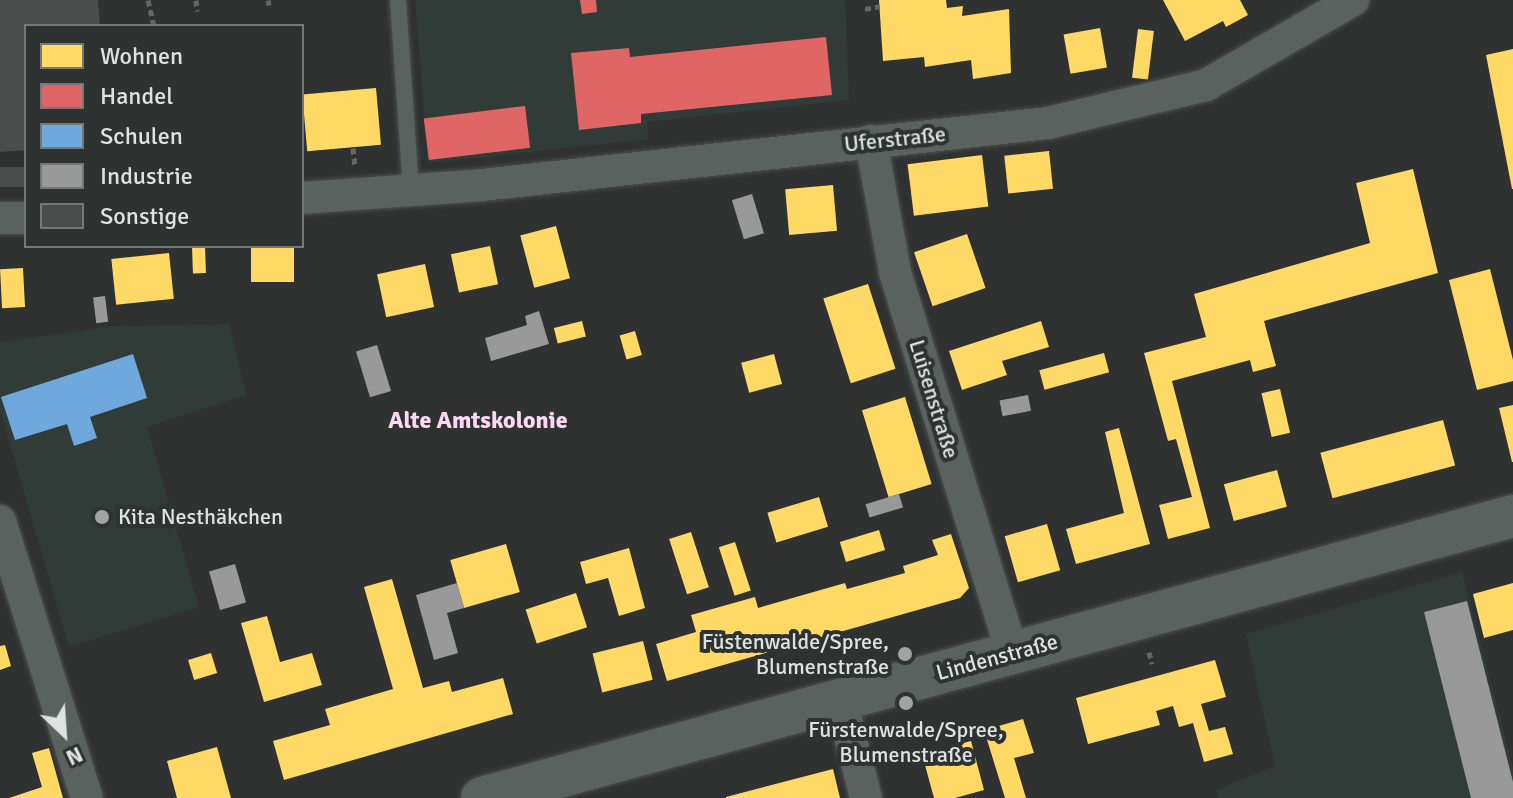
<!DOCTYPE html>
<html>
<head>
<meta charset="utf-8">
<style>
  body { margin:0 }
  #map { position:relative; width:1513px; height:798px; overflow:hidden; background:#2f3231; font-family:Signika,sans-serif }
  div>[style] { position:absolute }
  .built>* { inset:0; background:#313c38 }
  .homes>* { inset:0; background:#ffd966; transform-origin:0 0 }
  .shops>* { inset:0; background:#e06666; transform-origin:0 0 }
  .schools>* { inset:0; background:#6fa8dc }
  .industry>* { inset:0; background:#999; transform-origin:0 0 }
  .building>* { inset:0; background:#4b4c4c; transform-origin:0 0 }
  .path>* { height:5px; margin-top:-2.5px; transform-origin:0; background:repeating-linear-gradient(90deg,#636867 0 6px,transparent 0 10px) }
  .roads { filter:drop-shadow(0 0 2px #4c4d4d) drop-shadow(0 0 2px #4c4d4d) }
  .service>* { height:16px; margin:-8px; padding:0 8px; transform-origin:8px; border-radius:8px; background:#59625f }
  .minor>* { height:32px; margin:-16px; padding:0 16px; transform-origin:16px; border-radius:16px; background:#59625f }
  .tertiary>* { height:42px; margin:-21px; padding:0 21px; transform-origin:21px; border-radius:21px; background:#59625f }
  .dots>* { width:22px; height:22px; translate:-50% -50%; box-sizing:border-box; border:4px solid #2e3331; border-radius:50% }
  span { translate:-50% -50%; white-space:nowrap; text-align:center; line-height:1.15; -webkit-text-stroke:8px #2e3331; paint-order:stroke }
  .street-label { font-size:22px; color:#dee2e1 }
  .poi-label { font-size:22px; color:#dee2e1 }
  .left { translate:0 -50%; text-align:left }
  .right { translate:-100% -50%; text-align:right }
  .neighbourhood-label { font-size:24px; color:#ffd6f4; font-weight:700 }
  .legend { position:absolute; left:24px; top:24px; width:280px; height:224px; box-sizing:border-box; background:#2e3331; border:2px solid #747977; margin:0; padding:10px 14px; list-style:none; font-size:24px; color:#dee2e1 }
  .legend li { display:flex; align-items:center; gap:16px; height:40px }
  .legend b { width:40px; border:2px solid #747977 }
  .north { position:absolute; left:24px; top:694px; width:80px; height:80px; -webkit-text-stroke:6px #2e3331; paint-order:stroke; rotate:155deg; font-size:22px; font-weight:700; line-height:32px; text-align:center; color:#dee2e1 }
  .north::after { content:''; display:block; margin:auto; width:28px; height:36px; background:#dee2e1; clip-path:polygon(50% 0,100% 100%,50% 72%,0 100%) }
</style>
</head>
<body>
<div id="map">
  <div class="built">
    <i style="clip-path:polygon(415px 0,845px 0,849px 100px,647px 122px,648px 139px,428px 163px)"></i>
    <i style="clip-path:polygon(229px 324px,246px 395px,147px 427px,199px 607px,69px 647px,0 410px,0 342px,113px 326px)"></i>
    <i style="clip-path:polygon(1462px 572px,1513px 768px,1513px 798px,1218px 798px,1216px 790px,1275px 766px,1246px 634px)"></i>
  </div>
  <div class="homes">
    <i style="clip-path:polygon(879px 0,946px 0,947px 8px,963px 6px,962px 16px,1009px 9px,1011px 73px,973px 79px,971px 60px,925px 67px,924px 57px,883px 61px)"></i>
    <i style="clip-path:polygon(1163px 0,1240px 0,1248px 15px,1226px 27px,1223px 21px,1185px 41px)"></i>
    <i style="left:1100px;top:28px;width:40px;height:37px;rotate:80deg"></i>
    <i style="left:1138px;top:29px;width:16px;height:49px;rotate:7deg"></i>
    <i style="clip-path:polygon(1513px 49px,1513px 189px,1512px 189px,1486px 55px)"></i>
    <i style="left:376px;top:88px;width:57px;height:74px;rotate:85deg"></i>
    <i style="left:1049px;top:151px;width:38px;height:45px;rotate:84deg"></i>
    <i style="left:982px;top:155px;width:52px;height:75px;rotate:83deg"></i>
    <i style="clip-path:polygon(1413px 169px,1438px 273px,1264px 321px,1276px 366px,1253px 372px,1250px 360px,1172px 381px,1210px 528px,1168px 539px,1159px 505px,1192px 497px,1176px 439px,1168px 441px,1144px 353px,1206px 337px,1194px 294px,1370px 243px,1356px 183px)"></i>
    <i style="left:833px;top:185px;width:46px;height:48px;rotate:85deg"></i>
    <i style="left:556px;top:226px;width:54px;height:37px;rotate:75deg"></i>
    <i style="left:967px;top:234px;width:57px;height:56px;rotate:71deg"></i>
    <i style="left:205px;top:246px;width:27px;height:13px;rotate:88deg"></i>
    <i style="left:251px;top:246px;width:43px;height:36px"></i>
    <i style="left:490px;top:246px;width:39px;height:40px;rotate:78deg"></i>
    <i style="left:169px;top:253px;width:46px;height:58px;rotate:84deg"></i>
    <i style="left:425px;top:264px;width:44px;height:49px;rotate:78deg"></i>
    <i style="left:23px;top:268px;width:39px;height:23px;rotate:87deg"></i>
    <i style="clip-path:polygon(1490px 269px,1513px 360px,1513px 381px,1477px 390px,1449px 280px)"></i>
    <i style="left:868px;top:284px;width:89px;height:47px;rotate:72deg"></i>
    <i style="left:582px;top:321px;width:16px;height:29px;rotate:76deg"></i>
    <i style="clip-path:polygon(1041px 321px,1049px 347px,1002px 361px,1007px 375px,962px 390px,949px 351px)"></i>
    <i style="left:635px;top:331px;width:25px;height:16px;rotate:74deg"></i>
    <i style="left:1104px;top:353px;width:20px;height:67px;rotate:75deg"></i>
    <i style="left:774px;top:354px;width:31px;height:34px;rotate:75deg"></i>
    <i style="left:1280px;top:389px;width:45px;height:19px;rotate:77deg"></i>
    <i style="left:905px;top:397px;width:91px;height:45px;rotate:73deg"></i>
    <i style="clip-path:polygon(1513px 405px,1513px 462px,1512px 462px,1499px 408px)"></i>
    <i style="left:1443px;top:420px;width:47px;height:127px;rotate:75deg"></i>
    <i style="clip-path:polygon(1119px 428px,1150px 544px,1076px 564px,1066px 529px,1124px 513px,1105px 432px)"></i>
    <i style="left:1277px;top:470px;width:38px;height:55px;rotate:75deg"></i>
    <i style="left:819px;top:497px;width:31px;height:54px;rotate:73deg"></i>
    <i style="left:1047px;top:524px;width:48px;height:44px;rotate:74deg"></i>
    <i style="left:879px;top:530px;width:21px;height:41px;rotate:73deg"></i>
    <i style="left:691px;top:532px;width:58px;height:23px;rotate:72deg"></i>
    <i style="clip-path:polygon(951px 534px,969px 588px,960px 598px,667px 681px,656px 644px,696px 632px,691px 615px,755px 597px,758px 608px,845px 583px,847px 589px,905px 573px,903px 566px,938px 555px,932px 540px)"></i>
    <i style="left:735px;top:542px;width:51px;height:17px;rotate:72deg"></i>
    <i style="left:506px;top:544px;width:50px;height:58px;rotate:74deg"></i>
    <i style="clip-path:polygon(629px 548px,645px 608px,619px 616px,608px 578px,586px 584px,580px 562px)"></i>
    <i style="clip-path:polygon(392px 579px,423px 688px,449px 681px,452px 692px,503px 678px,513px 714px,284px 780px,273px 741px,330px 725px,325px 709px,393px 689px,364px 587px)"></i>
    <i style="clip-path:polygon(1513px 583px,1513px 630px,1484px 638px,1473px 594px)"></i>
    <i style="left:576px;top:593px;width:36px;height:53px;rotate:72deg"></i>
    <i style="clip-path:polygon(267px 616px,280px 662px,312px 653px,322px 685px,264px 702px,241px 623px)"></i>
    <i style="left:643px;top:641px;width:40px;height:52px;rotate:76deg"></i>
    <i style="clip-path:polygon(5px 645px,11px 666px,0 670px,0 646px)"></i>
    <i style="left:211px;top:653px;width:21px;height:24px;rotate:73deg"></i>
    <i style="clip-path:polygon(1215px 660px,1226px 697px,1201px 704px,1209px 731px,1225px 727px,1233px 754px,1204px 762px,1193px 723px,1179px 727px,1173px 706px,1156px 711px,1160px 725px,1088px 744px,1076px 698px)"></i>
    <i style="clip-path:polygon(1023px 719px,1034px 753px,1014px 758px,1026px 798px,1005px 798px,984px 730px)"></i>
    <i style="clip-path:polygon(971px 741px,984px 790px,955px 798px,934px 798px,922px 754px)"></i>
    <i style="clip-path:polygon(217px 747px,231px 798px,177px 798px,167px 761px)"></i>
    <i style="clip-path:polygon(49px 748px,63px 798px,9px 798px,42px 787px,32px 753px)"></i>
    <i style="clip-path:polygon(833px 769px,840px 798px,726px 798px,726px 797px)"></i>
  </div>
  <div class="shops">
    <i style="clip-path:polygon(580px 0,596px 0,597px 12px,582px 14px)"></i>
    <i style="clip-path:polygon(826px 37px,832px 95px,641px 114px,641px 123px,579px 130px,571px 53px,629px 48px,630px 57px)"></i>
    <i style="left:525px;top:106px;width:42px;height:102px;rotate:83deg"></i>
  </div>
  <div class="schools">
    <i style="clip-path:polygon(133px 354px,147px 398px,90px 417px,97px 438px,74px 446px,67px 424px,15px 440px,1px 397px)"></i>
  </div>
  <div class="industry">
    <i style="left:752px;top:194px;width:41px;height:21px;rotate:73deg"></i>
    <i style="left:105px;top:296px;width:26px;height:12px;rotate:83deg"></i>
    <i style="clip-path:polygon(539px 311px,549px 344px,491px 361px,485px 338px,527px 325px,525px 316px)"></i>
    <i style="left:377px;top:345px;width:48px;height:22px;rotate:73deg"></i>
    <i style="left:1028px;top:395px;width:16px;height:29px;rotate:79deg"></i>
    <i style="left:899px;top:494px;width:14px;height:35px;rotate:73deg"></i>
    <i style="left:235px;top:564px;width:40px;height:27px;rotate:74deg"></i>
    <i style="clip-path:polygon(457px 583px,464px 608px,447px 613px,458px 653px,434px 660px,416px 595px)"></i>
    <i style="clip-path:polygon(1467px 601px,1513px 782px,1513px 798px,1471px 798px,1424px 612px)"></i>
  </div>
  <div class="building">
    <i style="clip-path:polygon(0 0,98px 0,100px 26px,26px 26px,26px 150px,0 152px)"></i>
    <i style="left:26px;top:167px;width:20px;height:26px;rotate:90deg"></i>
  </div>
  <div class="path">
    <i style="left:148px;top:0;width:27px;rotate:77deg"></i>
    <i style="left:196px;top:0;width:11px;rotate:85deg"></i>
    <i style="left:268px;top:0;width:5px;rotate:79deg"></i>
    <i style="left:865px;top:9px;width:15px;rotate:-11deg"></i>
    <i style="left:353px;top:148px;width:18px;rotate:84deg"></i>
    <i style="left:1149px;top:652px;width:12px;rotate:76deg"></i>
  </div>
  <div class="roads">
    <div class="service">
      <i style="left:398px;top:0;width:191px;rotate:86.1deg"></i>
    </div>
    <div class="minor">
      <i style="left:871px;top:141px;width:133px;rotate:79.6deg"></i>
      <i style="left:895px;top:272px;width:399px;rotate:72.9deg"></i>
      <i style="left:302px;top:198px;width:180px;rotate:-4.1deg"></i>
      <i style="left:482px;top:185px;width:569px;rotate:-6.25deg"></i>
      <i style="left:1048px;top:123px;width:163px;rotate:-13.5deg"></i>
      <i style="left:1206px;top:85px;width:170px;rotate:-30deg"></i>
      <i style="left:0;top:218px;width:26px"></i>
      <i style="left:0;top:521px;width:290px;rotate:72.6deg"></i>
      <i style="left:841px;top:700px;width:101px;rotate:75.7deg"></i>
    </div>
    <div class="tertiary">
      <i style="left:482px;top:798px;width:1069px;rotate:-15.3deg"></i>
    </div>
  </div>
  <div class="dots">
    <i style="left:102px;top:517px;background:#a1a4a3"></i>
    <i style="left:905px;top:654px;background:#a1a4a3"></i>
    <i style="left:906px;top:703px;background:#a1a4a3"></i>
  </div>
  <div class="street-label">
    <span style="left:895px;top:139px;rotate:-6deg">Uferstraße</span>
    <span style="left:934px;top:399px;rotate:73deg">Luisenstraße</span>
    <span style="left:997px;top:657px;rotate:-15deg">Lindenstraße</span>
  </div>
  <div class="poi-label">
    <span class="left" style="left:118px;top:517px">Kita Nesthäkchen</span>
    <span class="right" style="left:889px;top:654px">Füstenwalde/Spree,<br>Blumenstraße</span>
    <span style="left:906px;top:742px">Fürstenwalde/Spree,<br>Blumenstraße</span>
  </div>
  <div class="neighbourhood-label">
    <span style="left:478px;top:421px">Alte Amtskolonie</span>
  </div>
  <ul class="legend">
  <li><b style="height:22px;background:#ffd966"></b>Wohnen</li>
  <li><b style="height:22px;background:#e06666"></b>Handel</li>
  <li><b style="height:22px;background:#6fa8dc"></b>Schulen</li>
  <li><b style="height:22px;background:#999"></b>Industrie</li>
  <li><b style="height:22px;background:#4b4c4c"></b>Sonstige</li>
  </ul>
  <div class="north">N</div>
</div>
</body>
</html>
